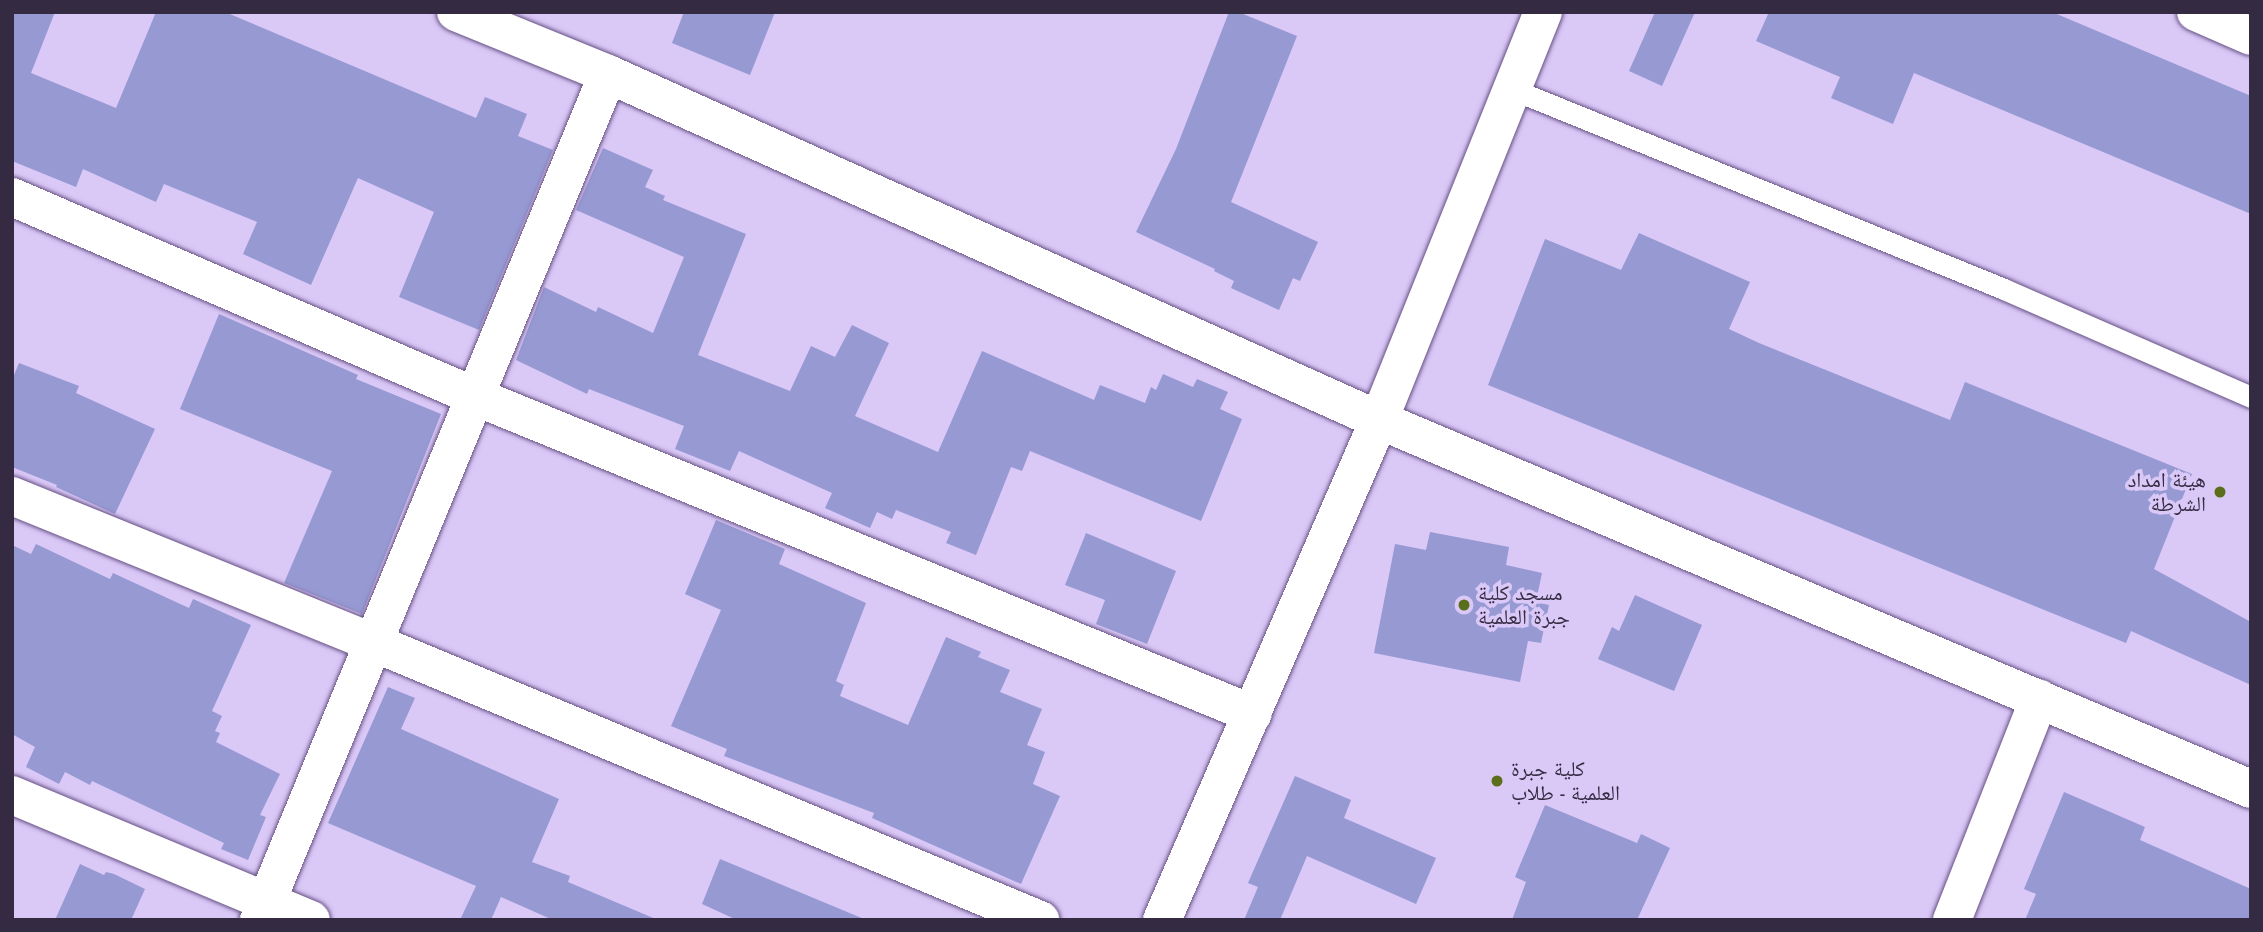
<!DOCTYPE html>
<html>
<head>
<meta charset="utf-8">
<style>
  body { margin:0 }
  #map { position:relative; width:2263px; height:932px; overflow:hidden; background:#dac8f7; font-family:Jost,"Noto Naskh Arabic",sans-serif }
  div>[style] { position:absolute }
  .building>* { inset:0; background:#9799d3 }
  .roads { filter:drop-shadow(0 0 2px #655083) drop-shadow(0 0 2px #655083) }
  .service>* { height:21px; margin:-10.5px; padding:0 10.5px; transform-origin:10.5px; border-radius:10.5px; background:#fff }
  .minor>* { height:38px; margin:-19px; padding:0 19px; transform-origin:19px; border-radius:19px; background:#fff }
  .tertiary>* { height:38px; margin:-19px; padding:0 19px; transform-origin:19px; border-radius:19px; background:#fff }
  .dots>* { width:19px; height:19px; translate:-50% -50%; box-sizing:border-box; border:4px solid #dac8f7; border-radius:50% }
  span { translate:-50% -50%; white-space:nowrap; text-align:center; line-height:1.15; -webkit-text-stroke:7px #dac8f7; paint-order:stroke }
  .poi-label { font-size:21px; color:#342b42 }
  .right { translate:-100% -50%; text-align:right }
  .left { translate:0 -50%; text-align:left }
  .frame { position:absolute; inset:0; border:14px solid #342b42; pointer-events:none }
</style>
</head>
<body>
<div id="map">
  <div class="building">
    <i style="clip-path:polygon(12px 12px,55px 12px,31px 73px,116px 108px,156px 12px,225px 12px,476px 118px,485px 97px,527px 114px,518px 136px,553px 150px,479px 330px,399px 297px,434px 212px,358px 178px,311px 285px,243px 254px,257px 222px,164px 184px,156px 202px,83px 169px,76px 187px,12px 161px)"></i>
    <i style="clip-path:polygon(684px 12px,775px 12px,750px 75px,672px 43px)"></i>
    <i style="clip-path:polygon(1229px 12px,1238px 12px,1297px 36px,1231px 202px,1318px 242px,1300px 281px,1293px 278px,1279px 310px,1231px 288px,1234px 281px,1214px 271px,1215px 269px,1136px 232px,1176px 149px)"></i>
    <i style="clip-path:polygon(1655px 12px,1695px 12px,1662px 86px,1629px 71px)"></i>
    <i style="clip-path:polygon(1769px 12px,2052px 12px,2251px 96px,2251px 214px,1914px 73px,1893px 124px,1831px 98px,1840px 77px,1756px 41px)"></i>
    <i style="clip-path:polygon(603px 148px,653px 170px,645px 187px,665px 196px,663px 200px,746px 234px,698px 355px,790px 391px,811px 346px,835px 357px,852px 325px,889px 343px,855px 416px,938px 452px,982px 351px,1094px 400px,1100px 385px,1145px 403px,1151px 387px,1156px 390px,1163px 374px,1193px 387px,1197px 379px,1228px 392px,1220px 409px,1242px 419px,1201px 521px,1030px 451px,1022px 471px,1011px 467px,976px 555px,946px 543px,951px 532px,896px 510px,892px 519px,877px 512px,870px 528px,825px 508px,832px 493px,739px 451px,730px 471px,675px 449px,684px 426px,589px 389px,587px 394px,516px 360px,544px 287px,596px 312px,598px 307px,653px 333px,684px 257px,576px 210px)"></i>
    <i style="clip-path:polygon(1639px 233px,1750px 282px,1729px 329px,1759px 343px,1950px 420px,1965px 382px,2192px 474px,2154px 569px,2251px 622px,2251px 685px,2131px 631px,2126px 643px,1488px 385px,1545px 239px,1621px 270px)"></i>
    <i style="clip-path:polygon(219px 314px,358px 375px,356px 379px,441px 414px,362px 614px,284px 583px,332px 471px,180px 409px)"></i>
    <i style="clip-path:polygon(19px 363px,79px 386px,76px 393px,155px 429px,115px 514px,56px 487px,57px 485px,12px 467px,12px 380px)"></i>
    <i style="clip-path:polygon(716px 520px,785px 549px,779px 564px,866px 603px,836px 681px,844px 685px,840px 696px,908px 725px,946px 637px,981px 652px,978px 657px,1010px 670px,1000px 692px,1042px 709px,1027px 745px,1045px 752px,1033px 784px,1060px 796px,1021px 884px,872px 818px,874px 813px,724px 756px,727px 749px,671px 726px,721px 610px,685px 594px)"></i>
    <i style="clip-path:polygon(1430px 532px,1509px 547px,1506px 565px,1542px 573px,1536px 602px,1549px 605px,1541px 643px,1528px 641px,1520px 682px,1374px 653px,1395px 544px,1426px 550px)"></i>
    <i style="clip-path:polygon(1086px 533px,1176px 571px,1147px 644px,1096px 624px,1105px 600px,1065px 585px)"></i>
    <i style="clip-path:polygon(36px 544px,110px 579px,113px 573px,189px 608px,193px 599px,251px 625px,212px 711px,222px 716px,215px 731px,220px 733px,216px 742px,280px 774px,260px 815px,266px 817px,248px 860px,221px 849px,224px 843px,92px 781px,90px 785px,65px 772px,59px 784px,26px 767px,35px 747px,12px 734px,12px 545px,31px 554px)"></i>
    <i style="clip-path:polygon(1635px 595px,1702px 625px,1674px 691px,1598px 659px,1612px 627px,1619px 631px)"></i>
    <i style="clip-path:polygon(388px 687px,415px 698px,401px 729px,559px 799px,532px 862px,570px 876px,568px 882px,658px 920px,553px 920px,501px 897px,491px 920px,460px 920px,476px 886px,328px 823px)"></i>
    <i style="clip-path:polygon(1295px 776px,1351px 800px,1344px 818px,1436px 858px,1416px 904px,1307px 856px,1280px 920px,1244px 920px,1258px 887px,1248px 883px)"></i>
    <i style="clip-path:polygon(2064px 792px,2145px 827px,2140px 840px,2251px 889px,2251px 920px,2025px 920px,2036px 894px,2024px 889px)"></i>
    <i style="clip-path:polygon(1545px 805px,1637px 843px,1641px 834px,1670px 848px,1637px 920px,1512px 920px,1526px 882px,1515px 877px)"></i>
    <i style="clip-path:polygon(720px 859px,864px 919px,864px 920px,737px 920px,702px 904px)"></i>
    <i style="clip-path:polygon(80px 864px,104px 875px,106px 872px,114px 874px,145px 889px,131px 920px,55px 920px)"></i>
  </div>
  <div class="roads">
    <div class="service">
      <i style="left:1512px;top:89px;width:531px;rotate:22.12deg"></i>
      <i style="left:2004px;top:289px;width:270px;rotate:23.6deg"></i>
    </div>
    <div class="minor">
      <i style="left:456px;top:12px;width:164px;rotate:22.2deg"></i>
      <i style="left:608px;top:74px;width:845px;rotate:24.17deg"></i>
      <i style="left:1379px;top:420px;width:947px;rotate:22.94deg"></i>
      <i style="left:2196px;top:12px;width:60px;rotate:23.6deg"></i>
      <i style="left:12px;top:197px;width:503px;rotate:23.3deg"></i>
      <i style="left:474px;top:396px;width:841px;rotate:22.21deg"></i>
      <i style="left:12px;top:496px;width:388px;rotate:22.1deg"></i>
      <i style="left:372px;top:642px;width:724px;rotate:22.6deg"></i>
      <i style="left:12px;top:795px;width:324px;rotate:22.7deg"></i>
      <i style="left:259px;top:920px;width:915px;rotate:-67.58deg"></i>
      <i style="left:1952px;top:920px;width:238px;rotate:-68.5deg"></i>
    </div>
    <div class="tertiary">
      <i style="left:1162px;top:920px;width:545px;rotate:-66.54deg"></i>
      <i style="left:1379px;top:420px;width:440px;rotate:-68.1deg"></i>
    </div>
  </div>
  <div class="dots">
    <i style="left:2220px;top:492px;background:#5a6e1c"></i>
    <i style="left:1464px;top:605px;background:#5a6e1c"></i>
    <i style="left:1497px;top:781px;background:#5a6e1c"></i>
  </div>
  <div class="poi-label">
    <span class="right" style="left:2206px;top:492px">هيئة امداد<br>الشرطة</span>
    <span class="left" style="left:1478px;top:605px">مسجد كلية<br>جبرة العلمية</span>
    <span class="left" style="left:1511px;top:781px">كلية جبرة<br>العلمية - طلاب</span>
  </div>
  <div class="frame"></div>
</div>
</body>
</html>
